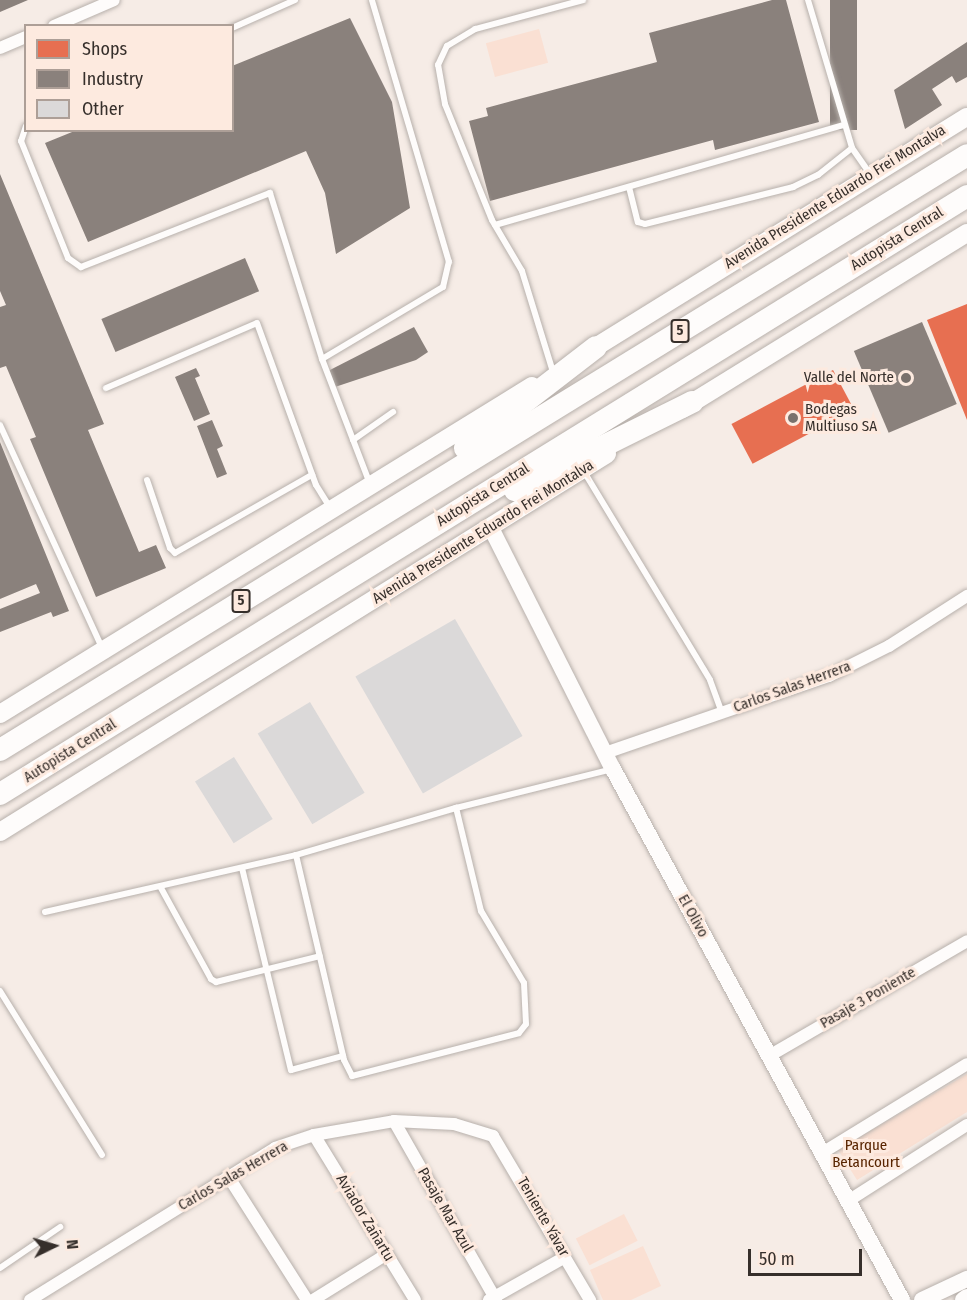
<!DOCTYPE html>
<html>
<head>
<meta charset="utf-8">
<style>
  body { margin:0 }
  #map { position:relative; width:967px; height:1300px; overflow:hidden; background:#f6ece6; font-family:"Fira Sans Condensed",sans-serif }
  div>[style] { position:absolute }
  .green>* { inset:0; background:#fae0d3; transform-origin:0 0 }
  .shops>* { inset:0; background:#e76f51; transform-origin:0 0 }
  .industry>* { inset:0; background:#8a817c; transform-origin:0 0 }
  .building>* { inset:0; background:#dbd9d9; transform-origin:0 0 }
  .roads { filter:drop-shadow(0 0 2px #b7b0ab) drop-shadow(0 0 2px #b7b0ab) }
  .service>* { height:6px; margin:-3px; padding:0 3px; transform-origin:3px; border-radius:3px; background:#fefcfb }
  .minor>* { height:12px; margin:-6px; padding:0 6px; transform-origin:6px; border-radius:6px; background:#fefcfb }
  .tertiary>* { height:16px; margin:-8px; padding:0 8px; transform-origin:8px; border-radius:8px; background:#fefcfb }
  .secondary>* { height:18px; margin:-9px; padding:0 9px; transform-origin:9px; border-radius:9px; background:#fefcfb }
  .motorway>* { height:22px; margin:-11px; padding:0 11px; transform-origin:11px; border-radius:11px; background:#fefcfb }
  .dots>* { width:16px; height:16px; translate:-50% -50%; box-sizing:border-box; border:3px solid #fdeadf; border-radius:50% }
  span { translate:-50% -50%; white-space:nowrap; text-align:center; line-height:1.15; -webkit-text-stroke:6px #fdeadf; paint-order:stroke }
  .shield-label span { padding:2px 4px; background:#fdeadf; border:2px solid; border-radius:4px; -webkit-text-stroke-width:0 }
  .shield-label { font-size:14px; color:#362f2b; font-weight:700 }
  .street-label { font-size:15px; color:#362f2b }
  .poi-label { font-size:15px; color:#362f2b }
  .right { translate:-100% -50%; text-align:right }
  .left { translate:0 -50%; text-align:left }
  .park-label { font-size:15px; color:#592500 }
  .legend { position:absolute; left:24px; top:24px; width:210px; height:108px; box-sizing:border-box; background:#fdeadf; border:2px solid #ad9f97; margin:0; padding:8px 10px; list-style:none; font-size:18px; color:#362f2b }
  .legend li { display:flex; align-items:center; gap:12px; height:30px }
  .legend b { width:30px; border:2px solid #ad9f97 }
  .north { position:absolute; left:24px; top:1216px; width:60px; height:60px; -webkit-text-stroke:4px #fdeadf; paint-order:stroke; rotate:85deg; font-size:16px; font-weight:700; line-height:24px; text-align:center; color:#362f2b }
  .north::after { content:''; display:block; margin:auto; width:21px; height:27px; background:#362f2b; clip-path:polygon(50% 0,100% 100%,50% 72%,0 100%) }
  .scale { position:absolute; left:748px; top:1249px; width:114px; height:27px; box-sizing:border-box; border:3px solid #362f2b; border-top:0; padding-left:8px; font-size:18px; line-height:21px; white-space:nowrap; color:#362f2b; -webkit-text-stroke:4px #fdeadf; paint-order:stroke }
</style>
</head>
<body>
<div id="map">
  <div class="green">
    <i style="left:539px;top:29px;width:35px;height:55px;rotate:75deg"></i>
    <i style="clip-path:polygon(967px 1074px,967px 1112px,857px 1180px,838px 1150px)"></i>
    <i style="left:624px;top:1214px;width:30px;height:54px;rotate:63deg"></i>
    <i style="clip-path:polygon(643px 1246px,661px 1286px,631px 1300px,603px 1300px,590px 1270px)"></i>
  </div>
  <div class="shops">
    <i style="clip-path:polygon(967px 304px,967px 420px,927px 320px)"></i>
    <i style="left:833px;top:370px;width:45px;height:115px;rotate:62deg"></i>
  </div>
  <div class="industry">
    <i style="clip-path:polygon(0 0,28px 0,0 12px)"></i>
    <i style="clip-path:polygon(772px 0,786px 0,819px 122px,715px 150px,713px 140px,490px 201px,469px 121px,488px 116px,486px 108px,657px 62px,649px 33px)"></i>
    <i style="left:830px;top:0;width:27px;height:130px"></i>
    <i style="clip-path:polygon(350px 18px,392px 102px,410px 208px,336px 254px,325px 193px,306px 151px,88px 242px,45px 143px,77px 130px,232px 130px,232px 66px)"></i>
    <i style="clip-path:polygon(967px 42px,967px 77px,956px 83px,952px 76px,932px 89px,942px 105px,905px 129px,894px 90px)"></i>
    <i style="clip-path:polygon(0 174px,104px 424px,88px 430px,139px 552px,156px 545px,166px 568px,96px 597px,30px 439px,36px 437px,6px 366px,0 368px,0 307px,6px 305px,0 291px)"></i>
    <i style="left:245px;top:258px;width:36px;height:156px;rotate:67deg"></i>
    <i style="left:922px;top:322px;width:89px;height:74px;rotate:67deg"></i>
    <i style="clip-path:polygon(414px 327px,428px 352px,416px 360px,335px 387px,328px 371px)"></i>
    <i style="clip-path:polygon(196px 368px,200px 376px,195px 378px,210px 414px,194px 421px,175px 377px)"></i>
    <i style="clip-path:polygon(212px 420px,223px 446px,217px 449px,227px 474px,217px 478px,197px 426px)"></i>
    <i style="clip-path:polygon(0 442px,69px 611px,53px 617px,51px 612px,0 632px,0 609px,40px 593px,36px 584px,0 599px)"></i>
  </div>
  <div class="building">
    <i style="left:455px;top:619px;width:135px;height:115px;rotate:60deg"></i>
    <i style="left:310px;top:702px;width:106px;height:61px;rotate:59deg"></i>
    <i style="left:234px;top:757px;width:73px;height:46px;rotate:58deg"></i>
  </div>
  <div class="roads">
    <div class="service">
      <i style="left:808px;top:0;width:154px;rotate:73.4deg"></i>
      <i style="left:852px;top:148px;width:32px;rotate:55deg"></i>
      <i style="left:232px;top:28px;width:69px;rotate:-24deg"></i>
      <i style="left:26px;top:126px;width:16px;rotate:108deg"></i>
      <i style="left:21px;top:141px;width:126px;rotate:68.1deg"></i>
      <i style="left:68px;top:258px;width:16px;rotate:35deg"></i>
      <i style="left:81px;top:267px;width:203px;rotate:-21.4deg"></i>
      <i style="left:270px;top:193px;width:174px;rotate:72.6deg"></i>
      <i style="left:629px;top:187px;width:36px;rotate:76deg"></i>
      <i style="left:638px;top:222px;width:7px;rotate:16deg"></i>
      <i style="left:645px;top:224px;width:153px;rotate:-14deg"></i>
      <i style="left:793px;top:187px;width:28px;rotate:-26deg"></i>
      <i style="left:818px;top:175px;width:43px;rotate:-38.5deg"></i>
      <i style="left:495px;top:225px;width:363px;rotate:-16deg"></i>
      <i style="left:553px;top:372px;width:106px;rotate:-107.1deg"></i>
      <i style="left:522px;top:271px;width:59px;rotate:-120.5deg"></i>
      <i style="left:492px;top:220px;width:125px;rotate:-112.1deg"></i>
      <i style="left:445px;top:104px;width:40px;rotate:-100deg"></i>
      <i style="left:438px;top:65px;width:21px;rotate:-65deg"></i>
      <i style="left:447px;top:46px;width:33px;rotate:-31deg"></i>
      <i style="left:475px;top:29px;width:112px;rotate:-15deg"></i>
      <i style="left:106px;top:388px;width:164px;rotate:-23.3deg"></i>
      <i style="left:257px;top:323px;width:172px;rotate:70deg"></i>
      <i style="left:316px;top:485px;width:26px;rotate:58deg"></i>
      <i style="left:0;top:425px;width:247px;rotate:65.4deg"></i>
      <i style="left:353px;top:440px;width:49px;rotate:-35deg"></i>
      <i style="left:583px;top:470px;width:245px;rotate:58.8deg"></i>
      <i style="left:710px;top:680px;width:35px;rotate:70deg"></i>
      <i style="left:147px;top:480px;width:72px;rotate:71.3deg"></i>
      <i style="left:170px;top:548px;width:7px;rotate:45deg"></i>
      <i style="left:175px;top:553px;width:158px;rotate:-29.7deg"></i>
      <i style="left:370px;top:484px;width:134px;rotate:-111deg"></i>
      <i style="left:322px;top:359px;width:141px;rotate:-30.8deg"></i>
      <i style="left:443px;top:287px;width:26px;rotate:-77deg"></i>
      <i style="left:449px;top:262px;width:273px;rotate:-106.4deg"></i>
      <i style="left:296px;top:855px;width:211px;rotate:76.8deg"></i>
      <i style="left:344px;top:1060px;width:18px;rotate:63deg"></i>
      <i style="left:352px;top:1076px;width:172px;rotate:-14.4deg"></i>
      <i style="left:519px;top:1033px;width:11px;rotate:-52deg"></i>
      <i style="left:526px;top:1024px;width:41px;rotate:-92.8deg"></i>
      <i style="left:524px;top:983px;width:84px;rotate:-120.8deg"></i>
      <i style="left:481px;top:911px;width:106px;rotate:-103.6deg"></i>
      <i style="left:242px;top:868px;width:208px;rotate:76.4deg"></i>
      <i style="left:291px;top:1070px;width:54px;rotate:-15.1deg"></i>
      <i style="left:161px;top:888px;width:104px;rotate:61.2deg"></i>
      <i style="left:211px;top:979px;width:6px;rotate:31deg"></i>
      <i style="left:216px;top:982px;width:107px;rotate:-14deg"></i>
      <i style="left:45px;top:912px;width:257px;rotate:-12.8deg"></i>
      <i style="left:296px;top:855px;width:167px;rotate:-16.4deg"></i>
      <i style="left:456px;top:808px;width:161px;rotate:-14deg"></i>
      <i style="left:0;top:991px;width:193px;rotate:58.1deg"></i>
      <i style="left:0;top:1268px;width:73px;rotate:-34.3deg"></i>
    </div>
    <div class="minor">
      <i style="left:54px;top:26px;width:65px;rotate:-23.4deg"></i>
      <i style="left:0;top:48px;width:28px;rotate:-23deg"></i>
      <i style="left:605px;top:753px;width:237px;rotate:-19deg"></i>
      <i style="left:829px;top:676px;width:67px;rotate:-26.6deg"></i>
      <i style="left:889px;top:646px;width:93px;rotate:-32.7deg"></i>
      <i style="left:769px;top:1056px;width:229px;rotate:-30.1deg"></i>
      <i style="left:394px;top:1121px;width:206px;rotate:60.3deg"></i>
      <i style="left:314px;top:1135px;width:193px;rotate:58.5deg"></i>
      <i style="left:822px;top:1153px;width:170px;rotate:-31.5deg"></i>
      <i style="left:228px;top:1176px;width:147px;rotate:57.5deg"></i>
      <i style="left:848px;top:1201px;width:141px;rotate:-32.6deg"></i>
      <i style="left:30px;top:1300px;width:288px;rotate:-31.8deg"></i>
      <i style="left:275px;top:1148px;width:41px;rotate:-18.4deg"></i>
      <i style="left:314px;top:1135px;width:81px;rotate:-9.9deg"></i>
      <i style="left:394px;top:1121px;width:60px;rotate:2.9deg"></i>
      <i style="left:454px;top:1124px;width:41px;rotate:17.1deg"></i>
      <i style="left:493px;top:1136px;width:191px;rotate:59.4deg"></i>
      <i style="left:313px;top:1300px;width:87px;rotate:-31.9deg"></i>
      <i style="left:489px;top:1300px;width:87px;rotate:-29.5deg"></i>
    </div>
    <div class="tertiary">
      <i style="left:491px;top:528px;width:270px;rotate:63.2deg"></i>
      <i style="left:613px;top:769px;width:605px;rotate:61.44deg"></i>
      <i style="left:922px;top:1300px;width:50px;rotate:-25deg"></i>
      <i style="left:963px;top:1300px;width:5px;rotate:-37deg"></i>
    </div>
    <div class="secondary">
      <i style="left:586px;top:353px;width:448px;rotate:-31.8deg"></i>
      <i style="left:682px;top:409px;width:335px;rotate:-31.7deg"></i>
      <i style="left:0;top:714px;width:625px;rotate:-31.66deg"></i>
      <i style="left:0;top:832px;width:715px;rotate:-31.91deg"></i>
    </div>
    <div class="motorway">
      <i style="left:465px;top:448px;width:165px;rotate:-37.6deg"></i>
      <i style="left:515px;top:490px;width:198px;rotate:-26.4deg"></i>
      <i style="left:0;top:750px;width:1135px;rotate:-31.6deg"></i>
      <i style="left:0;top:794px;width:1137px;rotate:-31.73deg"></i>
    </div>
  </div>
  <div class="dots">
    <i style="left:906px;top:378px;background:#79716c"></i>
    <i style="left:793px;top:418px;background:#79716c"></i>
  </div>
  <div class="shield-label">
    <span style="left:680px;top:331px">5</span>
    <span style="left:241px;top:601px">5</span>
  </div>
  <div class="street-label">
    <span style="left:835px;top:197px;rotate:-32deg">Avenida Presidente Eduardo Frei Montalva</span>
    <span style="left:897px;top:239px;rotate:-32deg">Autopista Central</span>
    <span style="left:483px;top:495px;rotate:-32deg">Autopista Central</span>
    <span style="left:483px;top:532px;rotate:-32deg">Avenida Presidente Eduardo Frei Montalva</span>
    <span style="left:792px;top:687px;rotate:-20deg">Carlos Salas Herrera</span>
    <span style="left:70px;top:751px;rotate:-32deg">Autopista Central</span>
    <span style="left:693px;top:916px;rotate:61deg">El Olivo</span>
    <span style="left:868px;top:998px;rotate:-30deg">Pasaje 3 Poniente</span>
    <span style="left:233px;top:1176px;rotate:-30deg">Carlos Salas Herrera</span>
    <span style="left:445px;top:1210px;rotate:60deg">Pasaje Mar Azul</span>
    <span style="left:543px;top:1217px;rotate:60deg">Teniente Yávar</span>
    <span style="left:365px;top:1218px;rotate:59deg">Aviador Zañartu</span>
  </div>
  <div class="poi-label">
    <span class="right" style="left:894px;top:378px">Valle del Norte</span>
    <span class="left" style="left:805px;top:418px">Bodegas<br>Multiuso SA</span>
  </div>
  <div class="park-label">
    <span style="left:866px;top:1154px">Parque<br>Betancourt</span>
  </div>
  <ul class="legend">
  <li><b style="height:16px;background:#e76f51"></b>Shops</li>
  <li><b style="height:16px;background:#8a817c"></b>Industry</li>
  <li><b style="height:16px;background:#dbd9d9"></b>Other</li>
  </ul>
  <div class="north">N</div>
  <div class="scale">50 m</div>
</div>
</body>
</html>
